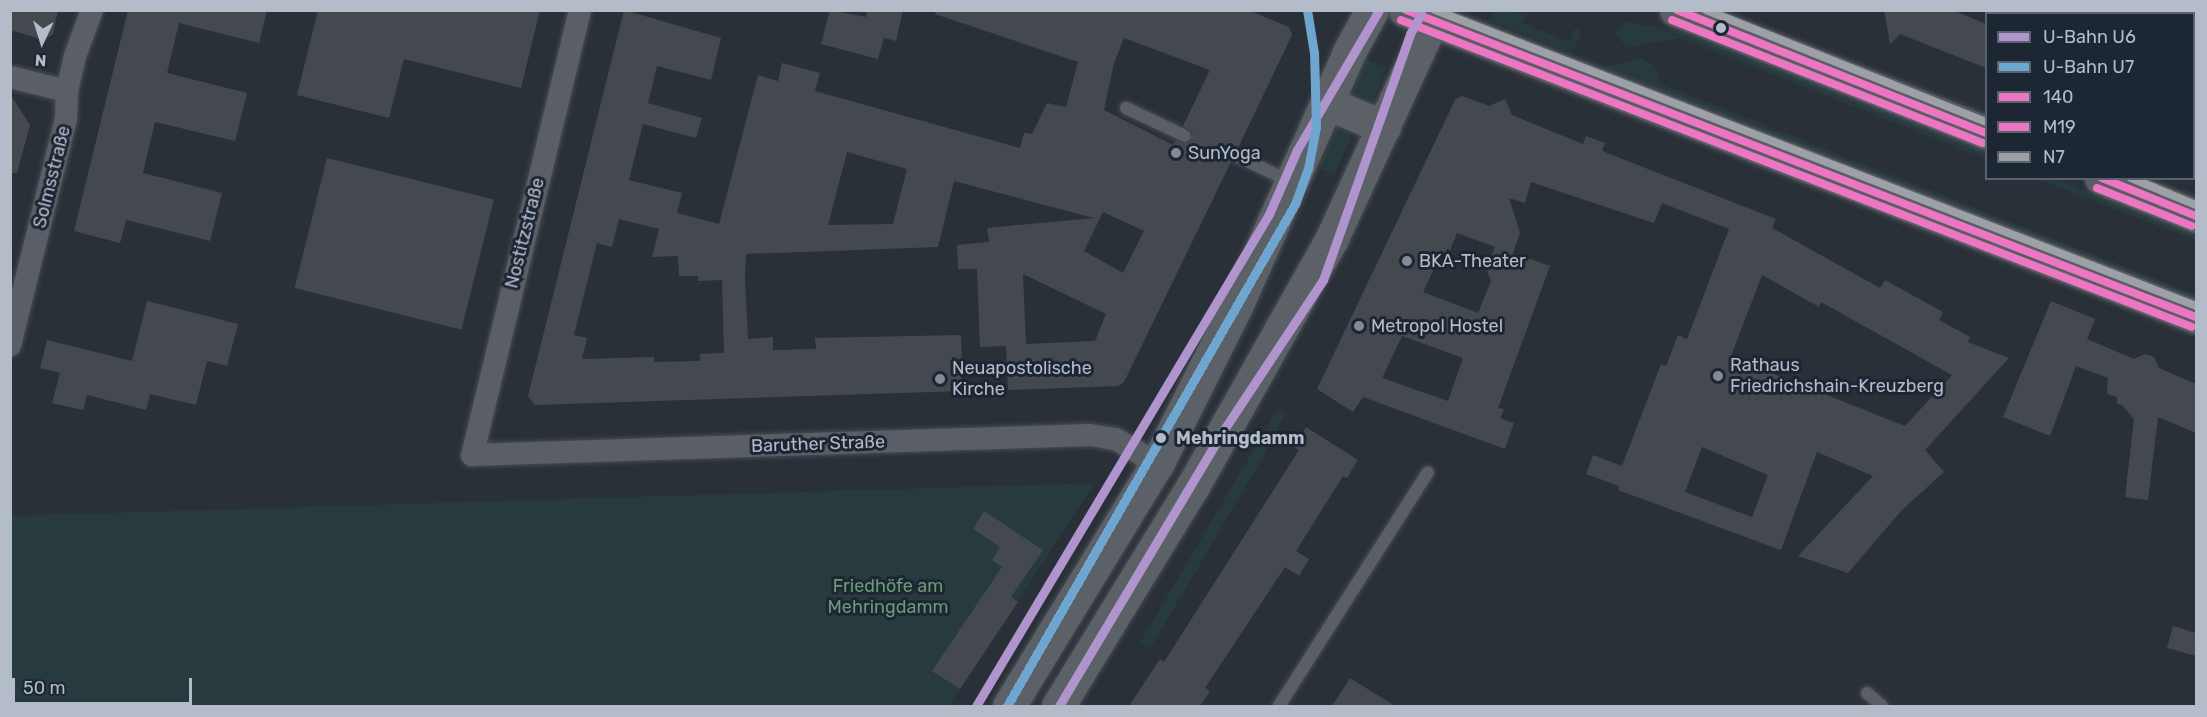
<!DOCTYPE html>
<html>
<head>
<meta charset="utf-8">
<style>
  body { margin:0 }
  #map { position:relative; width:2207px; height:717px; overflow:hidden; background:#2a3038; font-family:Rubik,sans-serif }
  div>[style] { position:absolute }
  .green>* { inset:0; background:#273a3e; transform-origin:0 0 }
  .building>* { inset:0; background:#444950; transform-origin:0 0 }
  .roads { filter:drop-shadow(0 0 2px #484c53) drop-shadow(0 0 2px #484c53) }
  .service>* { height:12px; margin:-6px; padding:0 6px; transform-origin:6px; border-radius:6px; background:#5a5e66 }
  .minor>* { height:22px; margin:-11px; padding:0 11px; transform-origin:11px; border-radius:11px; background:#5a5e66 }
  .secondary>* { height:33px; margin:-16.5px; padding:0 16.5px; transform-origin:16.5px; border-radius:16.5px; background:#595d64 }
  .primary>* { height:33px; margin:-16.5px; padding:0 16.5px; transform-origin:16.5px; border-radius:16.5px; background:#5c6168 }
  .bus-1>* { height:8px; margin:-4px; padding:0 4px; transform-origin:4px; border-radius:4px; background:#ec76c2 }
  .bus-2>* { height:8px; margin:-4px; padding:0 4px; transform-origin:4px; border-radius:4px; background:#ec76c2 }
  .bus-3>* { height:8px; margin:-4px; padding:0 4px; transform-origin:4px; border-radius:4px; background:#9da0a7 }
  .metro-1>* { height:9px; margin:-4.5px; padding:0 4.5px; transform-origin:4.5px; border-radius:4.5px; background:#b094cd }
  .metro-2>* { height:9px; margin:-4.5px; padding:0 4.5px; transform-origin:4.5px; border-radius:4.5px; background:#6fa6d0 }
  .dots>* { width:16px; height:16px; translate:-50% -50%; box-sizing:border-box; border:3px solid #1d2633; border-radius:50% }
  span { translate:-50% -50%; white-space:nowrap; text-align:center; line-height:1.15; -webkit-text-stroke:6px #1d2633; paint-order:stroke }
  .poi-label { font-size:18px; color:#b4bcc9 }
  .left { translate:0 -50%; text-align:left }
  .street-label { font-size:18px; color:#b4bcc9 }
  .stop-label { font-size:18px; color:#b4bcc9; font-weight:700 }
  .park-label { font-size:18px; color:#6b9a76 }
  .frame { position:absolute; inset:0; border:12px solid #b4bcc9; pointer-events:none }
  .legend { position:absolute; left:1985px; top:12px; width:210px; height:168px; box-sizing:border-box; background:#1d2633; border:2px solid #59626f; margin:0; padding:8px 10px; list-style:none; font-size:18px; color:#b4bcc9 }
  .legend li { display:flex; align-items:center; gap:12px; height:30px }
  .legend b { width:30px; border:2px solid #59626f }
  .north { position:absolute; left:12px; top:12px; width:60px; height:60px; -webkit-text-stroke:4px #1d2633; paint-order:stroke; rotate:184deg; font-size:16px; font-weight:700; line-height:24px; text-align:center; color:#b4bcc9 }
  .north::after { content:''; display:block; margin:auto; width:21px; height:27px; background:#b4bcc9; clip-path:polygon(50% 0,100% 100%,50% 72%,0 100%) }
  .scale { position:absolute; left:12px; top:678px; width:180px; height:27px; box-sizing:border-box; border:3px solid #b4bcc9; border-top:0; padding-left:8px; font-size:18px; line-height:21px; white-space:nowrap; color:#b4bcc9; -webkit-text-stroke:4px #1d2633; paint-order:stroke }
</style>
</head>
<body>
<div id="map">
  <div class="green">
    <i style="clip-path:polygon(1494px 11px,1528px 13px,1522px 23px,1569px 42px,1575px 28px,1582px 31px,1574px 50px,1568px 52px,1489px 20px)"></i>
    <i style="clip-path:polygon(1626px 22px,1681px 32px,1986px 151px,1986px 159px,1679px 38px,1628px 47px,1614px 34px)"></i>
    <i style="clip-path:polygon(1640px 58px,1654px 65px,1662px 84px,2196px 295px,2196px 302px,1603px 68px)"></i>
    <i style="left:1366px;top:59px;width:22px;height:37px;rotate:22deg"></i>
    <i style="left:1337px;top:127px;width:17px;height:45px;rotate:24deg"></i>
    <i style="clip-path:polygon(2037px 179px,2056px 179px,2196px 233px,2196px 241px)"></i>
    <i style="clip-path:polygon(1278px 408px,1286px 412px,1259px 464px,1150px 649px,1140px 643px)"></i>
    <i style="clip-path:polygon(1095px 483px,949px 706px,11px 706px,10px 516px)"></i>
  </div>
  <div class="building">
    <i style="clip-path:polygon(10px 10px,58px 10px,53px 34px,44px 40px,10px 30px)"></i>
    <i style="clip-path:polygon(128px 10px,267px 10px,259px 43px,179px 23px,167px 73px,247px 93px,235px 141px,155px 122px,143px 173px,222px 193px,210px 241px,126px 220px,120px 243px,74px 231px)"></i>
    <i style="clip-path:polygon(318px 10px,540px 10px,521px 88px,404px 59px,389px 118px,297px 95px)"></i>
    <i style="clip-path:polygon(evenodd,624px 10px,721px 38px,711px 80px,657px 66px,648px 103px,702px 118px,696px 138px,643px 124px,629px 180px,682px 193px,677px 213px,719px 224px,758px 75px,778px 81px,782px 63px,820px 73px,815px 91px,1020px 148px,1024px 133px,1032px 134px,1047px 103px,1066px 107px,1078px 62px,935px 14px,936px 10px,1248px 10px,1289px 27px,1292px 35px,1238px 148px,1228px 151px,1231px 162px,1124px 382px,1118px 386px,1008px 390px,1006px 346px,980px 347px,977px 269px,958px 269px,957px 245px,989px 242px,987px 228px,1094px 218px,954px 181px,938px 247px,746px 254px,745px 279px,748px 339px,773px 337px,773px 350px,816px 349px,815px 338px,961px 335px,963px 391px,535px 405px,528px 396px,624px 10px,1124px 38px,1210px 70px,1183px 126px,1192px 132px,1189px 143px,1175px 141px,1173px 145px,1104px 110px,1114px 63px,1124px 38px,624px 10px,847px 152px,907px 169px,893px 224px,828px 225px,847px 152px,624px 10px,1103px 212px,1144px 231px,1123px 273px,1084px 251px,1103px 212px,624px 10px,619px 219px,659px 229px,652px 257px,678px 256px,679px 276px,698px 276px,698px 281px,722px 280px,724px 353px,700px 354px,700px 361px,654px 362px,654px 357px,582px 359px,587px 338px,574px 335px,597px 243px,612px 247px,619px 219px,624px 10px,1023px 274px,1106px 314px,1095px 341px,1026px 344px,1023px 274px)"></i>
    <i style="clip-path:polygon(830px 10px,866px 17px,867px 10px,903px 10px,896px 41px,884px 38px,878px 59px,821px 44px)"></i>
    <i style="clip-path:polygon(1884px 10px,1952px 10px,1986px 24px,1986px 68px,1900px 34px,1890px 44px)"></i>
    <i style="clip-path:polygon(10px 94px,30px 125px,17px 173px,10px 173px)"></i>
    <i style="clip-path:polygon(evenodd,1462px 96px,1489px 106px,1505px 99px,1512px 115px,1583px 144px,1586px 136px,1605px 143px,1602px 150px,1607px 153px,1776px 219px,1772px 228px,1880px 288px,1885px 280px,1943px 312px,1939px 320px,1970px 337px,1968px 342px,2009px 358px,1925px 450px,1944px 472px,1902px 510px,1848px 573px,1798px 556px,1873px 476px,1817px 452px,1781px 550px,1618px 490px,1619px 486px,1586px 474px,1593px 455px,1622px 466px,1661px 364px,1666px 366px,1678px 335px,1687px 339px,1729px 229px,1662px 203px,1654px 223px,1531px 182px,1525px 203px,1509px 198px,1520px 233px,1513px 253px,1550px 266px,1498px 408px,1504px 409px,1500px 418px,1514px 423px,1505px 449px,1363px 397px,1353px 412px,1317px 389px,1455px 100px,1462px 96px,1457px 233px,1495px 247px,1486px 268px,1491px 281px,1478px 313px,1423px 292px,1439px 258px,1448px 255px,1457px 233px,1462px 96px,1762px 275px,1819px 307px,1821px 302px,1952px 375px,1905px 426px,1736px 359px,1731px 356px,1762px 275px,1462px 96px,1402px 336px,1463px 358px,1448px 401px,1382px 378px,1402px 336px,1462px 96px,1702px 447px,1768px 475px,1752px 517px,1685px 492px,1702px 447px)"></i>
    <i style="left:327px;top:158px;width:172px;height:134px;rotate:14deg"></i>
    <i style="clip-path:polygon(147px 301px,238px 324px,227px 366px,207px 361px,196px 405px,150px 394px,146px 410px,87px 395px,83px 410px,52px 403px,60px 373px,40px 368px,47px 340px,132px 361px)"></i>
    <i style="clip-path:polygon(2051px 301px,2095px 319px,2087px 339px,2134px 359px,2145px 354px,2154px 357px,2159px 368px,2196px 384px,2196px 433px,2158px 417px,2148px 500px,2125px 497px,2134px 419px,2122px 405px,2117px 404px,2117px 397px,2107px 394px,2108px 378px,2076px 366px,2050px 436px,2003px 417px)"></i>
    <i style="clip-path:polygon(1306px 427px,1358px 460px,1347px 478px,1343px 476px,1296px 551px,1309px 559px,1299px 576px,1285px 567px,1205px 688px,1210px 691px,1200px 706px,1129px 706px,1160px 659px,1164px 662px,1299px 450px,1294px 447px)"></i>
    <i style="clip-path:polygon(984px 511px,1043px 550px,1011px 597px,1018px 602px,960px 689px,932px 671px,1002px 567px,992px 560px,1000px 547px,973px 529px)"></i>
    <i style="clip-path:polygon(2173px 626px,2196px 633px,2196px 656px,2167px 648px)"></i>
    <i style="clip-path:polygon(1350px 678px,1395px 706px,1332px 706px)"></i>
  </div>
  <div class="roads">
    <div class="service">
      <i style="left:1126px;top:108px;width:65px;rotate:25.4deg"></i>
      <i style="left:1235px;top:155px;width:62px;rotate:25.7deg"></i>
      <i style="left:1867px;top:693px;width:20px;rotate:41deg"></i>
      <i style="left:1279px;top:706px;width:277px;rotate:-57.5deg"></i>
    </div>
    <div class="minor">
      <i style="left:580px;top:10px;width:458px;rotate:103.6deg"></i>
      <i style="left:472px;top:455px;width:618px;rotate:-1.85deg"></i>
      <i style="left:1090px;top:435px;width:26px;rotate:9deg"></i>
      <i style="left:1116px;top:439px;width:48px;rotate:31.4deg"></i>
      <i style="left:10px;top:77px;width:59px;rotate:13.8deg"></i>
      <i style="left:10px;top:345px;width:234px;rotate:-76.1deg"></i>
      <i style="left:66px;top:118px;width:27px;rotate:-88deg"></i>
      <i style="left:67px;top:91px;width:36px;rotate:-77deg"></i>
      <i style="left:75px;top:56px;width:49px;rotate:-69.7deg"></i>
    </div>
    <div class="secondary">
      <i style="left:1405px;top:10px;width:848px;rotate:21.21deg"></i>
      <i style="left:1676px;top:10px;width:334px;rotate:21.6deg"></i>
      <i style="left:2101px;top:178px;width:102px;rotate:21.8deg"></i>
    </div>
    <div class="primary">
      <i style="left:1327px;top:103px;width:62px;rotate:22.8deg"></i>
      <i style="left:1009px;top:706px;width:284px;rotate:-58.6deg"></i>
      <i style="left:1157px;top:464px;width:179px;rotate:-63.4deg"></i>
      <i style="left:1237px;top:304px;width:276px;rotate:-66deg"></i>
      <i style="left:1349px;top:52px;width:48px;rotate:-61.3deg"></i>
      <i style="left:1058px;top:706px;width:258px;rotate:-58.5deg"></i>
      <i style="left:1193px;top:486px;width:284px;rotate:-60.7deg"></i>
      <i style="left:1332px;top:238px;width:251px;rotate:-65.3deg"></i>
    </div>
  </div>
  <div class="bus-1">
    <i style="left:1406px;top:10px;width:848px;rotate:21.24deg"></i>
    <i style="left:1677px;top:10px;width:333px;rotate:21.7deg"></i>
    <i style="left:2102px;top:178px;width:101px;rotate:22deg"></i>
  </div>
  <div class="bus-2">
    <i style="left:1401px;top:20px;width:848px;rotate:21.21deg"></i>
    <i style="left:1672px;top:20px;width:334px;rotate:21.6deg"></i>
    <i style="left:2097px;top:188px;width:102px;rotate:21.8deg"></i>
  </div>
  <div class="bus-3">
    <i style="left:1435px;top:10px;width:817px;rotate:21.25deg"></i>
    <i style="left:1706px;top:10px;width:302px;rotate:21.8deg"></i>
    <i style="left:2131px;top:178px;width:70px;rotate:22.6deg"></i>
  </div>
  <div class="metro-1">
    <i style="left:976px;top:706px;width:573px;rotate:-59.22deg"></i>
    <i style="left:1269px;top:214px;width:70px;rotate:-66.4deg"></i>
    <i style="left:1297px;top:150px;width:162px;rotate:-59.6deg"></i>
    <i style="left:1059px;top:706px;width:320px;rotate:-59.2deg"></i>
    <i style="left:1223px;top:431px;width:181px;rotate:-56.5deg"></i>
    <i style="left:1323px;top:280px;width:261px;rotate:-70.5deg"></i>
    <i style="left:1410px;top:34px;width:23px;rotate:-61deg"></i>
  </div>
  <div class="metro-2">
    <i style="left:1007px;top:706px;width:579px;rotate:-60.16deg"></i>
    <i style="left:1295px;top:204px;width:37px;rotate:-70deg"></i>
    <i style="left:1308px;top:169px;width:43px;rotate:-79.2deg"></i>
    <i style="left:1316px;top:127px;width:74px;rotate:-91.5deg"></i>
    <i style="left:1314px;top:53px;width:44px;rotate:-99.2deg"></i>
  </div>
  <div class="dots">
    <i style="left:1721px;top:28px;background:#b4bcc9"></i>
    <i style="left:1176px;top:153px;background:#848b96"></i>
    <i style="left:1407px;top:261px;background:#848b96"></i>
    <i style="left:1359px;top:326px;background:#848b96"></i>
    <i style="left:1718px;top:376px;background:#848b96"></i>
    <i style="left:940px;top:379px;background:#848b96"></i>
    <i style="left:1161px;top:438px;background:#b4bcc9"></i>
  </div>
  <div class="poi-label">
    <span class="left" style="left:1188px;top:153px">SunYoga</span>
    <span class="left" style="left:1419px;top:261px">BKA-Theater</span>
    <span class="left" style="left:1371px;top:326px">Metropol Hostel</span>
    <span class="left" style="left:1730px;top:376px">Rathaus<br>Friedrichshain-Kreuzberg</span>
    <span class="left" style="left:952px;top:379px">Neuapostolische<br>Kirche</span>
  </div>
  <div class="street-label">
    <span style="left:52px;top:177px;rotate:-76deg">Solmsstraße</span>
    <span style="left:525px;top:233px;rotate:-76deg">Nostitzstraße</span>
    <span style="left:818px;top:444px;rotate:-2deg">Baruther Straße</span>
  </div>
  <div class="stop-label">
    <span class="left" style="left:1176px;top:438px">Mehringdamm</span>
  </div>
  <div class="park-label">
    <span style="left:888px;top:597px">Friedhöfe am<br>Mehringdamm</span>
  </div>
  <div class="frame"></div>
  <ul class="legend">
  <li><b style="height:8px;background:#b094cd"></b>U-Bahn U6</li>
  <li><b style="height:8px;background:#6fa6d0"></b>U-Bahn U7</li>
  <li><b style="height:8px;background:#ec76c2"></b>140</li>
  <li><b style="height:8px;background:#ec76c2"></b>M19</li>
  <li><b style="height:8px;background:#9da0a7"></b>N7</li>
  </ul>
  <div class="north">N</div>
  <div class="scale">50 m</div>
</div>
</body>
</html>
